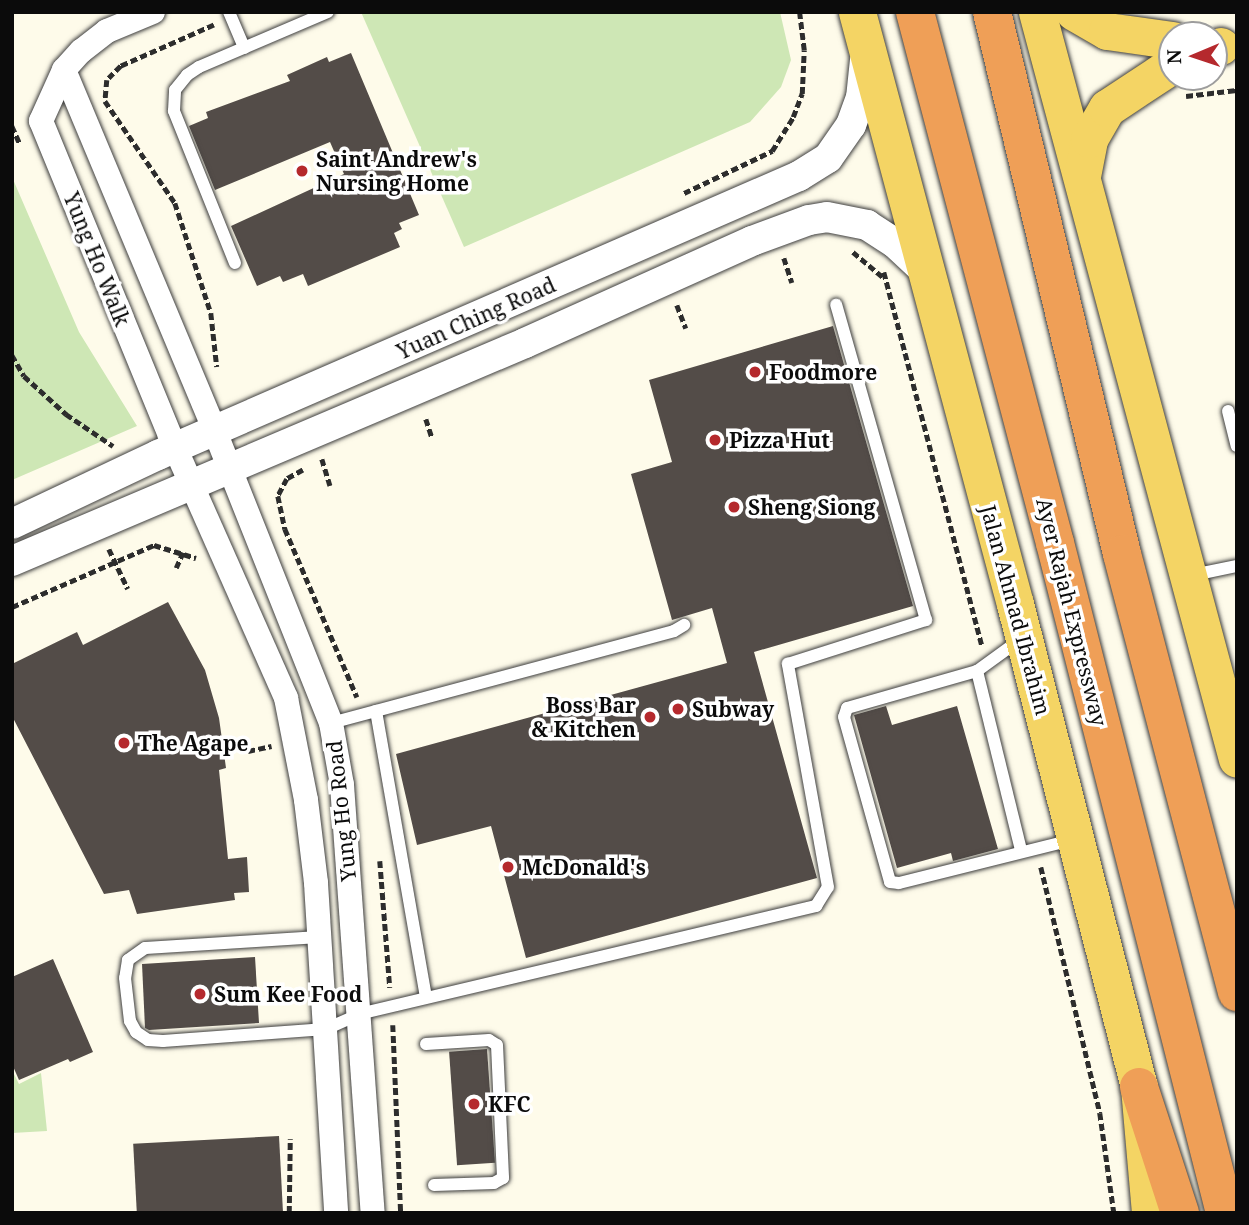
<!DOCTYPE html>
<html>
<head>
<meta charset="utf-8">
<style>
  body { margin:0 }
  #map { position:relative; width:1249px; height:1225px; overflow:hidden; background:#fefbea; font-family:"Noto Serif",serif }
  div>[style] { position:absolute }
  .green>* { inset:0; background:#cee7b5 }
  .building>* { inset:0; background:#534c48; transform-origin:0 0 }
  .path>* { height:4.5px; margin-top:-2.25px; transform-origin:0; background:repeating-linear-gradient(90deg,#2d2d2d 0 7px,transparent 0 10.5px) }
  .roads { filter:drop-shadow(0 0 2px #3e3e3e) drop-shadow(0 0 2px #3e3e3e) }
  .service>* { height:12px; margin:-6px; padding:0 6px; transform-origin:6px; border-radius:6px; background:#fff }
  .minor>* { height:24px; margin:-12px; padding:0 12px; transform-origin:12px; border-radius:12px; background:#fff }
  .tertiary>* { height:30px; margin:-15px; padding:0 15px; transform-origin:15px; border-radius:15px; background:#fff }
  .primary>* { height:37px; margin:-18.5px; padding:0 18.5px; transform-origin:18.5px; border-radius:18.5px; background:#f4d464 }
  .motorway>* { height:38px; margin:-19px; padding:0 19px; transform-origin:19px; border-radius:19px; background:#ef9f57 }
  .dots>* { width:19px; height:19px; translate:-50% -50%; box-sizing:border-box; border:4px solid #fff; border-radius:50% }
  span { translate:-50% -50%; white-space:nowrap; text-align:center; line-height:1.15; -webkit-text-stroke:7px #fff; paint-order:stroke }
  .poi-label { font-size:21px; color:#0b0b0b; font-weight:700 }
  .left { translate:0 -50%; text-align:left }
  .right { translate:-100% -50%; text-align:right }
  .street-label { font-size:21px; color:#0b0b0b }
  .frame { position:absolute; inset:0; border:14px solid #0b0b0b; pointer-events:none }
  .north { position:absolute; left:1158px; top:21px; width:70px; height:70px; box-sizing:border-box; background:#fff; border:2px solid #9d9d9d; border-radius:50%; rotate:268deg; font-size:19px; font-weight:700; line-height:28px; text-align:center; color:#0b0b0b }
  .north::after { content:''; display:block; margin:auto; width:24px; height:32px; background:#b5292d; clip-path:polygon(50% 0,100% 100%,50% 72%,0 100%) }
</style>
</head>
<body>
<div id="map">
  <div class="green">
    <i style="clip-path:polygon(361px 12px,780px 12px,791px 60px,781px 87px,750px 122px,464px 247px)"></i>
    <i style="clip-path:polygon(12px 177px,79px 332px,137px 426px,12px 480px)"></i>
    <i style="clip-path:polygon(12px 1070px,19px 1084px,41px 1073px,47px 1131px,12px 1133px)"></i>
  </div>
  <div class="building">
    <i style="clip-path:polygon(351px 53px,419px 215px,399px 223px,402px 229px,394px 233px,400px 247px,308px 286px,303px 274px,283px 282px,280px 276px,257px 286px,231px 226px,344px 174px,330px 142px,215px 190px,189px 126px,208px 118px,206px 112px,290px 81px,287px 75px,327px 57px,329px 62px)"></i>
    <i style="clip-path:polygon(833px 326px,913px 606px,754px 652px,817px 878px,526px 958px,491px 826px,417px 845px,396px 754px,727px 663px,712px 608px,672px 620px,631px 474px,672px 462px,649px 380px)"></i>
    <i style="clip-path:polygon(168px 602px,205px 670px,219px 718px,226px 768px,219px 770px,228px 859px,247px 857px,249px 892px,234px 893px,235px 900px,137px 914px,129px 890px,104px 894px,12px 716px,12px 664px,77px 632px,83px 645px)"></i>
    <i style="clip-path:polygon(886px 706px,892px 725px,957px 706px,998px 849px,953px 861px,951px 853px,897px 868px,854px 715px)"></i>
    <i style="clip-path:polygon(255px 957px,259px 1023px,149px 1030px,145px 1028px,142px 964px)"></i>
    <i style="clip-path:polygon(53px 959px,93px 1052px,70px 1062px,68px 1059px,19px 1080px,12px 1064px,12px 977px)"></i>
    <i style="left:487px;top:1049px;width:114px;height:38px;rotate:86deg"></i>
    <i style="left:279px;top:1136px;width:77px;height:146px;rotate:87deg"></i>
  </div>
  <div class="path">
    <i style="left:214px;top:25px;width:102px;rotate:156.2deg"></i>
    <i style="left:121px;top:66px;width:20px;rotate:135deg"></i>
    <i style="left:107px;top:80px;width:21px;rotate:95deg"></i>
    <i style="left:105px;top:101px;width:124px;rotate:55.5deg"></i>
    <i style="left:175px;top:203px;width:116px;rotate:71.9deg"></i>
    <i style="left:211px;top:313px;width:54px;rotate:83.7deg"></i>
    <i style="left:1186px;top:96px;width:51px;rotate:-6.7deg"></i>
    <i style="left:12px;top:126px;width:20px;rotate:66deg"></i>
    <i style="left:684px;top:193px;width:98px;rotate:-25.5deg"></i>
    <i style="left:772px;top:151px;width:40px;rotate:-58deg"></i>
    <i style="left:793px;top:117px;width:25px;rotate:-69deg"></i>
    <i style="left:802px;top:94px;width:44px;rotate:-87.4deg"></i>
    <i style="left:804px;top:50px;width:38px;rotate:-97deg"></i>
    <i style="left:853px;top:252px;width:40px;rotate:40deg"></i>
    <i style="left:784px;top:258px;width:26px;rotate:72deg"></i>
    <i style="left:884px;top:272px;width:386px;rotate:75.3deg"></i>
    <i style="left:677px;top:305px;width:25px;rotate:69deg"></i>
    <i style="left:12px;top:355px;width:24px;rotate:60deg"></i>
    <i style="left:24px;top:376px;width:57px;rotate:42.1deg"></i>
    <i style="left:66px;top:414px;width:57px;rotate:34.2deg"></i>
    <i style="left:426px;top:419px;width:19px;rotate:72deg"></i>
    <i style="left:322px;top:459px;width:28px;rotate:73deg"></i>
    <i style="left:303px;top:470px;width:18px;rotate:151deg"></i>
    <i style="left:287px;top:479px;width:19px;rotate:118deg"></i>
    <i style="left:278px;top:496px;width:34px;rotate:78deg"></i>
    <i style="left:285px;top:529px;width:183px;rotate:66.8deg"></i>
    <i style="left:109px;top:549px;width:44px;rotate:64.6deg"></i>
    <i style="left:176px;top:568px;width:17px;rotate:-66deg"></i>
    <i style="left:12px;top:607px;width:155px;rotate:-23.6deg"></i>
    <i style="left:154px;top:545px;width:44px;rotate:17.2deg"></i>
    <i style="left:248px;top:751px;width:24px;rotate:-12deg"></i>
    <i style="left:380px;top:861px;width:127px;rotate:85.5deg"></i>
    <i style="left:1041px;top:867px;width:253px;rotate:76.5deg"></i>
    <i style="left:1100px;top:1113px;width:101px;rotate:82deg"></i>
    <i style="left:393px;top:1025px;width:188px;rotate:87.6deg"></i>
    <i style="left:289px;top:1213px;width:74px;rotate:-89.2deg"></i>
  </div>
  <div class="roads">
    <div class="service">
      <i style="left:229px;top:12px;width:39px;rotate:67deg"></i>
      <i style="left:235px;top:263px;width:164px;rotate:-111.9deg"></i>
      <i style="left:174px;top:111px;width:21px;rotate:-87deg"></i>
      <i style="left:175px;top:90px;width:19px;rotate:-51deg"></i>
      <i style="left:187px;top:75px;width:14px;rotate:-34deg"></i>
      <i style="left:199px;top:67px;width:140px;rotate:-23.1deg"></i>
      <i style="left:1228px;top:411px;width:36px;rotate:76deg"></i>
      <i style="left:1193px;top:575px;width:45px;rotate:-11.6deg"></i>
      <i style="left:1021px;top:639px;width:54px;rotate:144deg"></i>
      <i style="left:977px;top:671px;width:135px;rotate:164.1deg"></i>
      <i style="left:847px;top:708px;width:9px;rotate:108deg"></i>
      <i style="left:844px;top:717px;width:171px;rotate:74.4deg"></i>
      <i style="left:890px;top:882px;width:9px;rotate:6deg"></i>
      <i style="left:899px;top:883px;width:178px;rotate:-14deg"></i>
      <i style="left:977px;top:671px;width:184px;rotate:76.2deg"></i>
      <i style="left:376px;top:711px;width:290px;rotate:80.1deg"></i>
      <i style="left:331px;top:723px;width:355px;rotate:-15deg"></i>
      <i style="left:674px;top:631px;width:12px;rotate:-31deg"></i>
      <i style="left:319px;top:937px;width:174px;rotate:176.4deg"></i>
      <i style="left:145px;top:948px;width:21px;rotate:145deg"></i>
      <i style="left:128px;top:960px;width:18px;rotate:99deg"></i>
      <i style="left:125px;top:978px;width:43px;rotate:83.4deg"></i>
      <i style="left:130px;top:1021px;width:13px;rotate:61deg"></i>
      <i style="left:136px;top:1032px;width:14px;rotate:34deg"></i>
      <i style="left:148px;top:1040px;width:15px;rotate:4deg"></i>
      <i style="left:163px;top:1041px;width:163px;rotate:-4.2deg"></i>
      <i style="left:326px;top:1029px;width:36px;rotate:-24deg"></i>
      <i style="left:359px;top:1014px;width:470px;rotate:-13.3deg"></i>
      <i style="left:816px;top:906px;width:22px;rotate:-58deg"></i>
      <i style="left:828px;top:887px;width:227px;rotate:-100.2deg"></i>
      <i style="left:788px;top:664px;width:145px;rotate:-17.7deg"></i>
      <i style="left:926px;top:620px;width:328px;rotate:-105.9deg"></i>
      <i style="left:426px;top:1044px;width:63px;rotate:-3.6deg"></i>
      <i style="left:489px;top:1040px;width:9px;rotate:32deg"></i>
      <i style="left:497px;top:1045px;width:133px;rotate:87.4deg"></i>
      <i style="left:503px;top:1178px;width:10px;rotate:151deg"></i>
      <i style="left:494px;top:1183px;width:60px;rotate:178.1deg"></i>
    </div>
    <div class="minor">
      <i style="left:153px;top:12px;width:50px;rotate:157.6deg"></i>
      <i style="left:107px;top:31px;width:33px;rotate:142deg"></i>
      <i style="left:81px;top:51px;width:25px;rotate:132deg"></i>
      <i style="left:64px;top:70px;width:56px;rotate:114.3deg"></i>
      <i style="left:41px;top:121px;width:340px;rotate:67.7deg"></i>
      <i style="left:170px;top:436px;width:287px;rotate:66.1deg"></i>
      <i style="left:286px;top:698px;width:104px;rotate:78.9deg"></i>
      <i style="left:306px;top:800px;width:84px;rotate:83.1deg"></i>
      <i style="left:316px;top:883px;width:331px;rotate:86.5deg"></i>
      <i style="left:64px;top:70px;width:378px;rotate:67.3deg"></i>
      <i style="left:210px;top:419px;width:327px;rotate:68.3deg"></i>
      <i style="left:331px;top:723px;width:63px;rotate:79.9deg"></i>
      <i style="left:342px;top:785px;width:429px;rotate:85.9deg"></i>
    </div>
    <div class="tertiary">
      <i style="left:12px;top:524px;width:161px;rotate:-25.3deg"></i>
      <i style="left:158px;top:455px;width:699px;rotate:-23.52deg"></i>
      <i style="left:799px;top:176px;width:34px;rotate:-32deg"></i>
      <i style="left:828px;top:158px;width:40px;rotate:-55.1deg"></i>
      <i style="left:851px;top:125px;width:29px;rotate:-70deg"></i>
      <i style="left:861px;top:98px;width:38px;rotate:-84deg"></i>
      <i style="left:12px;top:561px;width:557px;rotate:-23.02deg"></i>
      <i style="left:525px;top:343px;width:249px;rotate:-24.2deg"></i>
      <i style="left:752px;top:241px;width:61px;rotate:-20.2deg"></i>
      <i style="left:809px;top:220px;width:18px;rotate:-9deg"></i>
      <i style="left:827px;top:217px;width:41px;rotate:11.3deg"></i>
      <i style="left:867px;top:225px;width:33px;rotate:33deg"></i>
      <i style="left:895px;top:243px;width:41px;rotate:43deg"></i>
    </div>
    <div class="primary">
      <i style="left:857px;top:12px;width:613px;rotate:75.06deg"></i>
      <i style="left:1015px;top:604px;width:499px;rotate:75.6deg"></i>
      <i style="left:1139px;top:1087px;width:126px;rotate:85deg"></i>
      <i style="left:1037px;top:12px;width:773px;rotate:75.01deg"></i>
      <i style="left:1074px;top:12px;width:38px;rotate:30deg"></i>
      <i style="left:1107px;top:31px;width:66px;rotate:7.9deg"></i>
      <i style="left:1214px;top:48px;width:7px;rotate:-16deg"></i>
      <i style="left:1082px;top:176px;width:38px;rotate:-79deg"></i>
      <i style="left:1089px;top:139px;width:36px;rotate:-60deg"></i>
      <i style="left:1107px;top:108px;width:78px;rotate:-33.5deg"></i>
    </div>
    <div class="motorway">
      <i style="left:915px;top:12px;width:549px;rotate:75.23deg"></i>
      <i style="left:1055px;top:543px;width:691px;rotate:75.76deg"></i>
      <i style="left:992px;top:12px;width:557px;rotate:76.51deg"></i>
      <i style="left:1122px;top:554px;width:453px;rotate:75.3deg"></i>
      <i style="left:1139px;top:1087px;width:133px;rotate:72deg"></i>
    </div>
  </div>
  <div class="dots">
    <i style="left:302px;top:171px;background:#b5292d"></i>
    <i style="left:755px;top:372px;background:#b5292d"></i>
    <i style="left:715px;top:440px;background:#b5292d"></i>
    <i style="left:734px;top:507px;background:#b5292d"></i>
    <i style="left:678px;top:709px;background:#b5292d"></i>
    <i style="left:650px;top:717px;background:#b5292d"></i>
    <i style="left:124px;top:743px;background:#b5292d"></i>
    <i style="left:508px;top:867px;background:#b5292d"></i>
    <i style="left:200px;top:994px;background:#b5292d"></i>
    <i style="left:474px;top:1104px;background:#b5292d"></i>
  </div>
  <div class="poi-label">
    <span class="left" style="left:316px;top:171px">Saint Andrew's<br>Nursing Home</span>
    <span class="left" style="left:769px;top:372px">Foodmore</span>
    <span class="left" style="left:729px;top:440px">Pizza Hut</span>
    <span class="left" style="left:748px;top:507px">Sheng Siong</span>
    <span class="right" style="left:636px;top:717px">Boss Bar<br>&amp; Kitchen</span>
    <span class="left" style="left:692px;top:709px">Subway</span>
    <span class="left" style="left:138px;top:743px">The Agape</span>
    <span class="left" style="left:522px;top:867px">McDonald's</span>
    <span class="left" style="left:214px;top:994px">Sum Kee Food</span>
    <span class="left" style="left:488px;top:1104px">KFC</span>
  </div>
  <div class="street-label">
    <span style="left:97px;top:259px;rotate:68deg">Yung Ho Walk</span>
    <span style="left:476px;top:318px;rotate:-24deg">Yuan Ching Road</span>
    <span style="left:1016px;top:610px;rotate:75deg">Jalan Ahmad Ibrahim</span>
    <span style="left:1072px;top:612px;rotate:76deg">Ayer Rajah Expressway</span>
    <span style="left:341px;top:811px;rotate:-96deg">Yung Ho Road</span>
  </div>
  <div class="frame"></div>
  <div class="north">N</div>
</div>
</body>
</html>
